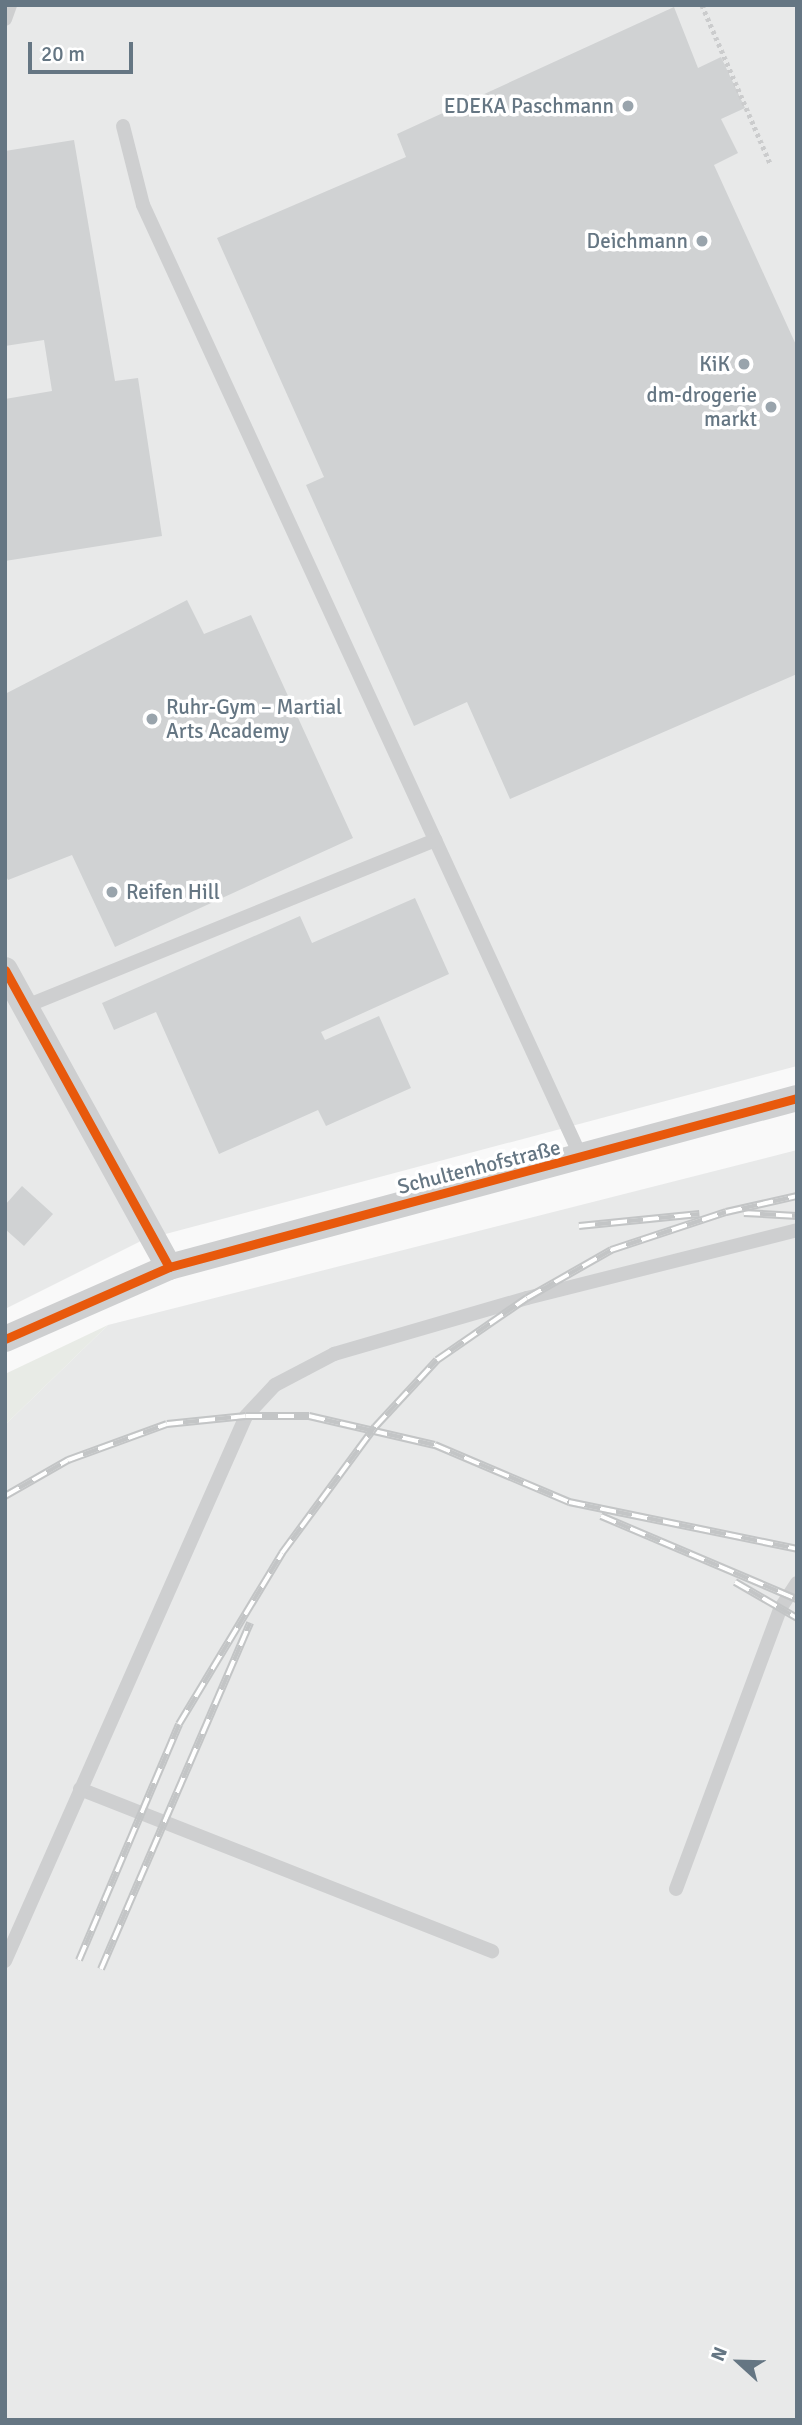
<!DOCTYPE html>
<html>
<head>
<meta charset="utf-8">
<style>
  body { margin:0 }
  #map { position:relative; width:802px; height:2425px; overflow:hidden; background:#f9f9f9; font-family:Signika,sans-serif }
  div>[style] { position:absolute }
  .built>* { inset:0; background:#e8e9e9 }
  .green>* { inset:0; background:#e8ebe6 }
  .building>* { inset:0; background:#d0d2d3 }
  .path>* { height:4.5px; margin-top:-2.25px; transform-origin:0; background:repeating-linear-gradient(90deg,#cbcccd 0 3.5px,transparent 0 7px) }
  .service>* { height:14px; margin:-7px; padding:0 7px; transform-origin:7px; border-radius:7px; background:#cecfd0 }
  .minor>* { height:26px; margin:-13px; padding:0 13px; transform-origin:13px; border-radius:13px; background:#cecfd0 }
  .rail>* { height:8px; margin-top:-4px; transform-origin:0; background:repeating-linear-gradient(90deg,#fff 0 16px,#c3c5c6 0 32px); box-sizing:border-box; border-block:2px solid #c3c5c6 }
  .cycleway>* { height:9px; margin:-4.5px; padding:0 4.5px; transform-origin:4.5px; border-radius:4.5px; background:#e8590c }
  .dots>* { width:19px; height:19px; translate:-50% -50%; box-sizing:border-box; border:4px solid #fff; border-radius:50% }
  span { translate:-50% -50%; white-space:nowrap; text-align:center; line-height:1.15; -webkit-text-stroke:7px #fff; paint-order:stroke }
  .poi-label { font-size:21px; color:#657683 }
  .right { translate:-100% -50%; text-align:right }
  .left { translate:0 -50%; text-align:left }
  .street-label { font-size:21px; color:#657683 }
  .frame { position:absolute; inset:0; border:7px solid #657683; pointer-events:none }
  .north { position:absolute; left:704px; top:2327px; width:70px; height:70px; -webkit-text-stroke:5px #fff; paint-order:stroke; rotate:292deg; font-size:19px; font-weight:700; line-height:28px; text-align:center; color:#657683 }
  .north::after { content:''; display:block; margin:auto; width:24px; height:32px; background:#657683; clip-path:polygon(50% 0,100% 100%,50% 72%,0 100%) }
  .scale { position:absolute; left:28px; top:42px; width:105px; height:32px; box-sizing:border-box; border:4px solid #657683; border-top:0; padding-left:9px; font-size:21px; line-height:24px; white-space:nowrap; color:#657683; -webkit-text-stroke:5px #fff; paint-order:stroke }
</style>
</head>
<body>
<div id="map">
  <div class="built">
    <i style="clip-path:polygon(5px 5px,797px 5px,797px 1066px,143px 1240px,5px 1309px)"></i>
    <i style="clip-path:polygon(797px 1150px,797px 2420px,5px 2420px,5px 1425px,108px 1325px)"></i>
  </div>
  <div class="green">
    <i style="clip-path:polygon(108px 1325px,5px 1425px,5px 1374px)"></i>
  </div>
  <div class="building">
    <i style="clip-path:polygon(674px 7px,698px 68px,721px 57px,745px 108px,721px 119px,738px 153px,714px 165px,797px 347px,797px 674px,510px 799px,467px 702px,414px 726px,306px 485px,324px 477px,217px 238px,406px 157px,397px 134px)"></i>
    <i style="clip-path:polygon(74px 140px,115px 381px,138px 378px,162px 536px,5px 561px,5px 399px,52px 391px,44px 340px,5px 346px,5px 151px)"></i>
    <i style="clip-path:polygon(187px 600px,204px 634px,251px 615px,353px 838px,115px 947px,72px 855px,8px 880px,5px 874px,5px 694px)"></i>
    <i style="clip-path:polygon(415px 898px,449px 974px,321px 1032px,325px 1040px,379px 1016px,411px 1088px,326px 1126px,318px 1110px,219px 1154px,156px 1012px,114px 1030px,102px 1003px,300px 916px,312px 943px)"></i>
    <i style="clip-path:polygon(22px 1186px,53px 1214px,24px 1246px,5px 1229px,5px 1205px)"></i>
  </div>
  <div class="path">
    <i style="left:702px;top:5px;width:172px;rotate:66.7deg"></i>
  </div>
  <div class="service">
    <i style="left:5px;top:19px;width:15px;rotate:-70deg"></i>
    <i style="left:123px;top:126px;width:81px;rotate:75.8deg"></i>
    <i style="left:143px;top:205px;width:1050px;rotate:65.29deg"></i>
    <i style="left:24px;top:1007px;width:444px;rotate:-22.1deg"></i>
    <i style="left:80px;top:1789px;width:443px;rotate:21.5deg"></i>
    <i style="left:676px;top:1889px;width:299px;rotate:-69.6deg"></i>
    <i style="left:780px;top:1609px;width:31px;rotate:-57deg"></i>
    <i style="left:5px;top:1961px;width:596px;rotate:-66.14deg"></i>
    <i style="left:246px;top:1416px;width:42px;rotate:-46.9deg"></i>
    <i style="left:275px;top:1385px;width:67px;rotate:-27.7deg"></i>
    <i style="left:334px;top:1354px;width:201px;rotate:-16.2deg"></i>
    <i style="left:527px;top:1298px;width:278px;rotate:-14.1deg"></i>
  </div>
  <div class="minor">
    <i style="left:5px;top:970px;width:339px;rotate:61.1deg"></i>
    <i style="left:5px;top:1339px;width:179px;rotate:-23.7deg"></i>
    <i style="left:169px;top:1267px;width:650px;rotate:-15.06deg"></i>
  </div>
  <div class="rail">
    <i style="left:744px;top:1213px;width:53px;rotate:3.2deg"></i>
    <i style="left:579px;top:1226px;width:121px;rotate:-5.7deg"></i>
    <i style="left:5px;top:1496px;width:73px;rotate:-29.7deg"></i>
    <i style="left:68px;top:1460px;width:105px;rotate:-20deg"></i>
    <i style="left:167px;top:1424px;width:79px;rotate:-5.8deg"></i>
    <i style="left:246px;top:1416px;width:63px"></i>
    <i style="left:309px;top:1416px;width:129px;rotate:13deg"></i>
    <i style="left:435px;top:1445px;width:146px;rotate:23deg"></i>
    <i style="left:569px;top:1502px;width:233px;rotate:11.6deg"></i>
    <i style="left:601px;top:1516px;width:213px;rotate:23deg"></i>
    <i style="left:735px;top:1582px;width:72px;rotate:30.1deg"></i>
    <i style="left:79px;top:1960px;width:256px;rotate:-67deg"></i>
    <i style="left:179px;top:1724px;width:200px;rotate:-58.9deg"></i>
    <i style="left:282px;top:1553px;width:157px;rotate:-53.6deg"></i>
    <i style="left:375px;top:1427px;width:91px;rotate:-47.2deg"></i>
    <i style="left:437px;top:1360px;width:109px;rotate:-34.6deg"></i>
    <i style="left:527px;top:1298px;width:97px;rotate:-29.7deg"></i>
    <i style="left:611px;top:1250px;width:121px;rotate:-18.3deg"></i>
    <i style="left:726px;top:1212px;width:73px;rotate:-12.7deg"></i>
    <i style="left:101px;top:1969px;width:377px;rotate:-66.7deg"></i>
  </div>
  <div class="cycleway">
    <i style="left:5px;top:970px;width:339px;rotate:61.1deg"></i>
    <i style="left:5px;top:1339px;width:179px;rotate:-23.7deg"></i>
    <i style="left:169px;top:1267px;width:650px;rotate:-15.06deg"></i>
  </div>
  <div class="dots">
    <i style="left:628px;top:106px;background:#99a4ac"></i>
    <i style="left:702px;top:241px;background:#99a4ac"></i>
    <i style="left:744px;top:364px;background:#99a4ac"></i>
    <i style="left:771px;top:407px;background:#99a4ac"></i>
    <i style="left:152px;top:719px;background:#99a4ac"></i>
    <i style="left:112px;top:892px;background:#99a4ac"></i>
  </div>
  <div class="poi-label">
    <span class="right" style="left:614px;top:106px">EDEKA Paschmann</span>
    <span class="right" style="left:688px;top:241px">Deichmann</span>
    <span class="right" style="left:730px;top:364px">KiK</span>
    <span class="right" style="left:757px;top:407px">dm-drogerie<br>markt</span>
    <span class="left" style="left:166px;top:719px">Ruhr-Gym – Martial<br>Arts Academy</span>
    <span class="left" style="left:126px;top:892px">Reifen Hill</span>
  </div>
  <div class="street-label">
    <span style="left:479px;top:1167px;rotate:-14deg">Schultenhofstraße</span>
  </div>
  <div class="frame"></div>
  <div class="north">N</div>
  <div class="scale">20 m</div>
</div>
</body>
</html>
